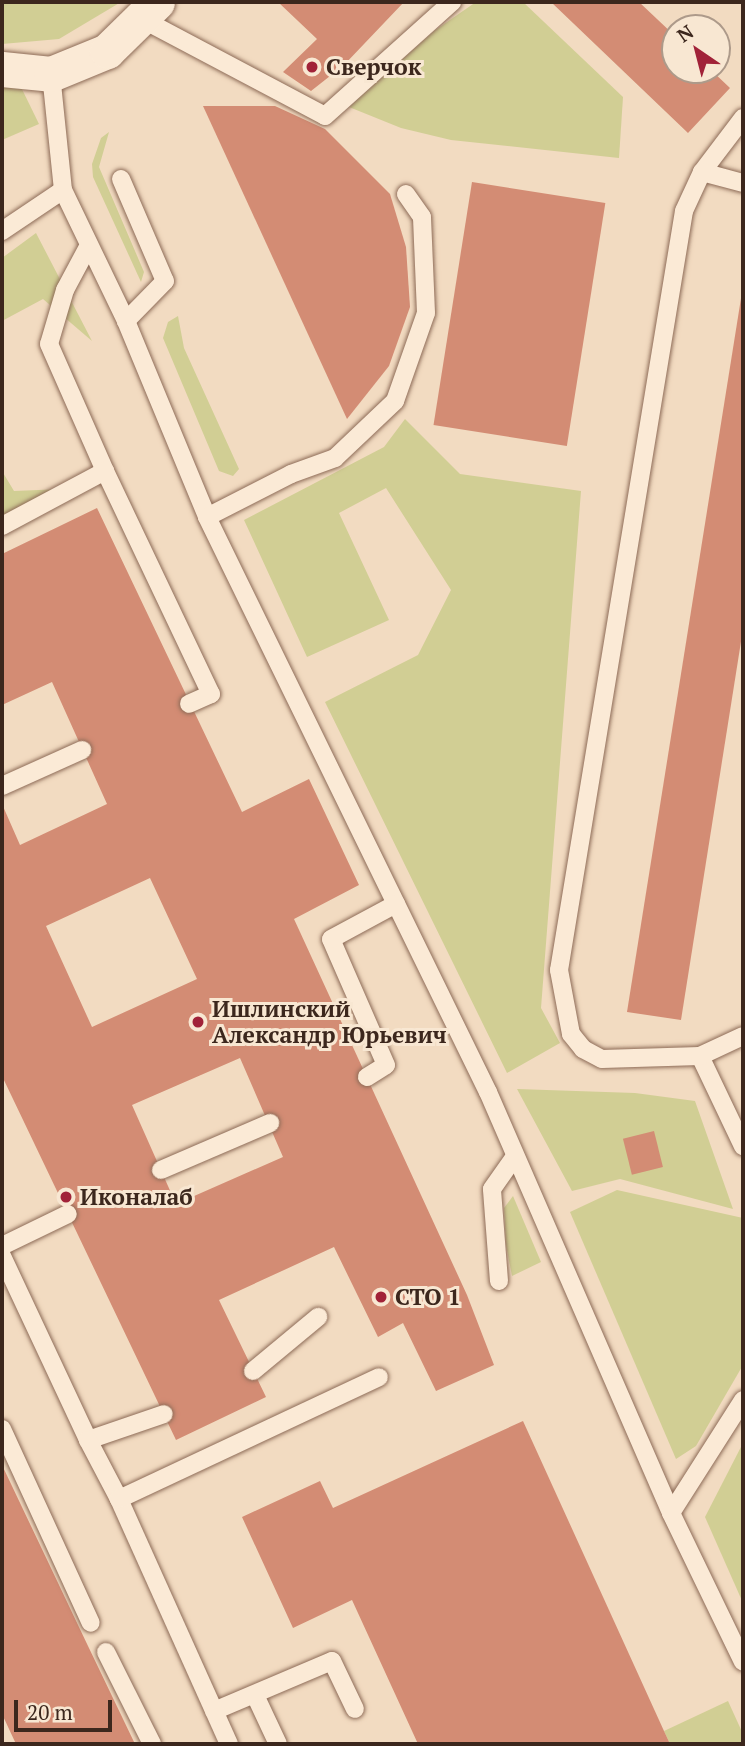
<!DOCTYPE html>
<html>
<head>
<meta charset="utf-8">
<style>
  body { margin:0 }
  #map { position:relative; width:745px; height:1746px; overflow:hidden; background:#f2dbc1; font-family:"PT Serif",serif }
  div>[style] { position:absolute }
  .green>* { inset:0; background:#d1ce94 }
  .building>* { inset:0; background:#d38c74; transform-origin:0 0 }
  .roads { filter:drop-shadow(0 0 2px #8d6b57) drop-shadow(0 0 2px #8d6b57) }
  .lane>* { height:18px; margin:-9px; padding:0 9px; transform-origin:9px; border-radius:9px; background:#fbead6 }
  .street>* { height:35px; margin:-17.5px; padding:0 17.5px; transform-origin:17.5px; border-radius:17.5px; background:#fbead6 }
  .dots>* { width:19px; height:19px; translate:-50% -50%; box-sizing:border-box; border:4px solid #f8e7d2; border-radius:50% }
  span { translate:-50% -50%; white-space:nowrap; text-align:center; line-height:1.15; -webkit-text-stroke:6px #f8e7d2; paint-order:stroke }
  .poi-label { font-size:23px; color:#3c271d; font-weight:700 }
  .left { translate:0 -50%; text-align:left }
  .frame { position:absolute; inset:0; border:4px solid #3c271d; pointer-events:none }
  .north { position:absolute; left:661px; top:14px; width:70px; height:70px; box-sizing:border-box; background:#f8e7d2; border:2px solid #ad9a8a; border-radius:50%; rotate:325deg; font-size:19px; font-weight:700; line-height:28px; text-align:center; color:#3c271d }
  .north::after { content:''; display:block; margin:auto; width:24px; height:32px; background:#a12238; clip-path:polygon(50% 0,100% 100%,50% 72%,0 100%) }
  .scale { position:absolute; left:14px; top:1700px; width:98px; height:32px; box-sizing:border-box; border:4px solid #3c271d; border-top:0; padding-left:9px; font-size:21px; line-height:24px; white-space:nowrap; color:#3c271d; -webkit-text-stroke:5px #f8e7d2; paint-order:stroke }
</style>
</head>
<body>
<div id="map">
  <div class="green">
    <i style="clip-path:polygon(2px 2px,121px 2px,59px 39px,2px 44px)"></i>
    <i style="clip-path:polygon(476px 2px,523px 2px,623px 97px,619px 158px,451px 140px,401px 128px,349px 107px,434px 31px)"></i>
    <i style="clip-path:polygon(19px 83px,39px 124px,2px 140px,2px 86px)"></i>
    <i style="clip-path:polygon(109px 132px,99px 167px,144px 272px,141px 282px,93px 177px,92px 164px,101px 138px)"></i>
    <i style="clip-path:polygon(36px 233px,92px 341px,43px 299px,2px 321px,2px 258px)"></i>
    <i style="clip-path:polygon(178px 316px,184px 348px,239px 469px,233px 476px,219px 471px,163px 338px,168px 322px)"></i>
    <i style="clip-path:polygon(405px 419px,460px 474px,581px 491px,541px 1008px,560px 1043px,507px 1073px,325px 702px,418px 655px,451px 590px,386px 488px,339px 513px,389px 620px,307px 657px,244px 520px,384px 447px)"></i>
    <i style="clip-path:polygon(2px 471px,14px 491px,88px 488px,2px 526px)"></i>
    <i style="clip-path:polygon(517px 1089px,635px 1093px,695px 1101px,733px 1209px,620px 1179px,572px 1191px)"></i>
    <i style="clip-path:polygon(617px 1190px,743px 1218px,743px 1365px,696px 1446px,676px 1459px,570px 1212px)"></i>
    <i style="clip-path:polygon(513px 1196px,541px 1262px,512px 1276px,506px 1245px,504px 1208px)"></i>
    <i style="clip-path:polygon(743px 1443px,743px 1603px,705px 1517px)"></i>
    <i style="clip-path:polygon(728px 1701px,743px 1734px,743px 1744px,670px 1744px,664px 1731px)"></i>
  </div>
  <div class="building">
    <i style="clip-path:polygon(278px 2px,404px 2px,344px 65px,311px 91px,283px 72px,317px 39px)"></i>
    <i style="clip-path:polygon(551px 2px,639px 2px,675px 36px,675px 70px,711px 70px,730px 88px,688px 133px)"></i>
    <i style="clip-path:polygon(203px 106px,275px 106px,325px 129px,390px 194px,406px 247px,410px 307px,389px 366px,347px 419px)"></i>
    <i style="left:472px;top:182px;width:135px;height:246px;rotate:9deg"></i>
    <i style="clip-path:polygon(742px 292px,743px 629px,681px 1020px,627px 1012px)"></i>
    <i style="clip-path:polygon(evenodd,97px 508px,242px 812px,309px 779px,359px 885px,294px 919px,467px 1295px,494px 1365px,436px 1391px,403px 1323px,378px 1337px,334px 1247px,219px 1300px,266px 1397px,176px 1440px,2px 1076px,2px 804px,20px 845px,107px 804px,52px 682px,2px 705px,2px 554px,97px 508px,150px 878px,197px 979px,92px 1027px,46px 926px,150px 878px,97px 508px,240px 1058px,283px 1157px,176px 1204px,132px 1105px,240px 1058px)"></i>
    <i style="left:654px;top:1131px;width:37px;height:32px;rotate:76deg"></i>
    <i style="clip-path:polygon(523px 1421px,664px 1731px,670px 1744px,418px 1744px,352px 1600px,293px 1628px,242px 1517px,320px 1481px,333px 1508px)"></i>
    <i style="clip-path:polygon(2px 1465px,88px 1646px,135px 1744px,16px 1744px,2px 1714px)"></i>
  </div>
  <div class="roads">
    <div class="lane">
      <i style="left:142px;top:19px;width:207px;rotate:27.9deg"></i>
      <i style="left:325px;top:116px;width:171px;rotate:-41.9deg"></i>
      <i style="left:51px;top:74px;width:117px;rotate:84.1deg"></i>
      <i style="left:63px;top:190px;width:145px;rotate:64.3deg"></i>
      <i style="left:126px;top:321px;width:212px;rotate:67.5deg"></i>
      <i style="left:207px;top:517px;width:640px;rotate:63.96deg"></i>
      <i style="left:488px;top:1092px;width:459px;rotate:66.5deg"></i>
      <i style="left:671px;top:1513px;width:165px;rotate:64.2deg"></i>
      <i style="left:743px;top:118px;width:68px;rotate:127.2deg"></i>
      <i style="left:702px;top:172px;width:42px;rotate:15deg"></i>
      <i style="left:702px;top:172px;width:43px;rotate:114.8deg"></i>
      <i style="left:684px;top:211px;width:769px;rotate:99.35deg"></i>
      <i style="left:559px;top:970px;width:65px;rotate:79.4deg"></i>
      <i style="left:571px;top:1034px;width:19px;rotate:51deg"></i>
      <i style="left:583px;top:1049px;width:21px;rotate:28deg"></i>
      <i style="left:602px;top:1059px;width:98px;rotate:-1.8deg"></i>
      <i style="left:700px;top:1056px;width:100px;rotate:64.5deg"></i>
      <i style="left:121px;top:179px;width:111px;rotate:66.7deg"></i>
      <i style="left:165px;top:281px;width:56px;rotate:134.3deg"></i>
      <i style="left:2px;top:231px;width:73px;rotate:-33.9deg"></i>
      <i style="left:89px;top:245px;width:51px;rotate:118.1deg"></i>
      <i style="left:65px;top:290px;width:56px;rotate:106.5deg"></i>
      <i style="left:49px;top:344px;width:139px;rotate:66.2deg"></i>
      <i style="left:207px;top:517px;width:94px;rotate:-27.1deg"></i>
      <i style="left:291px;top:474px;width:47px;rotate:-20deg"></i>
      <i style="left:335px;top:458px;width:83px;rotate:-43.5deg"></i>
      <i style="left:395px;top:401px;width:93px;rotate:-70.6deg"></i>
      <i style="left:426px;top:313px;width:96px;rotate:-92.4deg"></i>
      <i style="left:422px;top:217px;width:28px;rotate:-125deg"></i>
      <i style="left:2px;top:526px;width:117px;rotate:-28.1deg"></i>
      <i style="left:105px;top:471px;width:247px;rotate:64.6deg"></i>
      <i style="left:211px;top:694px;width:24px;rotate:156deg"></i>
      <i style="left:2px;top:786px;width:88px;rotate:-24.2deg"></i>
      <i style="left:700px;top:1056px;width:47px;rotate:-24.9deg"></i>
      <i style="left:367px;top:1077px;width:22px;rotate:-32deg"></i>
      <i style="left:386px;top:1065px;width:137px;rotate:-113.6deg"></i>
      <i style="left:331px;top:939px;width:74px;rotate:-28.3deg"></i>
      <i style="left:161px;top:1170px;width:119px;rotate:-23.3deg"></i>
      <i style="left:2px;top:1246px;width:73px;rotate:-25.9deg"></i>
      <i style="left:2px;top:1256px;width:203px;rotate:64.9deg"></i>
      <i style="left:88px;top:1440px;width:80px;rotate:-18.9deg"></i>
      <i style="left:499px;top:1281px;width:92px;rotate:-94.4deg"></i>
      <i style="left:492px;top:1189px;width:39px;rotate:-55deg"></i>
      <i style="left:253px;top:1371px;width:85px;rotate:-39.7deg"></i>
      <i style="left:2px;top:1429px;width:213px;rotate:65.4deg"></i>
      <i style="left:88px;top:1440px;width:67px;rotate:62.3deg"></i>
      <i style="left:671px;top:1513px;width:134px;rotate:-57.5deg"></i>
      <i style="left:106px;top:1652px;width:103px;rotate:63.4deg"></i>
      <i style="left:255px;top:1695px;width:54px;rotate:64.9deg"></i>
      <i style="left:214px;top:1711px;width:128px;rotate:-23deg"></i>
      <i style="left:332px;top:1661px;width:53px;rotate:64.4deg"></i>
      <i style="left:229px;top:1744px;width:269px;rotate:-114.2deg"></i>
      <i style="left:119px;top:1499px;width:287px;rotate:-25.1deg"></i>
    </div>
    <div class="street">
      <i style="left:2px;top:69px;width:49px;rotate:5.8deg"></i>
      <i style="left:51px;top:74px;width:61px;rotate:-22.3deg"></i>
      <i style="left:107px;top:51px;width:70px;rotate:-44.4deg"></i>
    </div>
  </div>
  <div class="dots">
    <i style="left:312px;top:67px;background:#a12238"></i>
    <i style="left:198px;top:1022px;background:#a12238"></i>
    <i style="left:66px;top:1197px;background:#a12238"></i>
    <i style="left:381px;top:1297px;background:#a12238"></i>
  </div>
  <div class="poi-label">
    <span class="left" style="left:326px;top:67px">Сверчок</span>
    <span class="left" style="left:212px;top:1022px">Ишлинский<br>Александр Юрьевич</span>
    <span class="left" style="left:80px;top:1197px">Иконалаб</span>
    <span class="left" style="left:395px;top:1297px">СТО 1</span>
  </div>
  <div class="frame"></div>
  <div class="north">N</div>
  <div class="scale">20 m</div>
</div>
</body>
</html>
